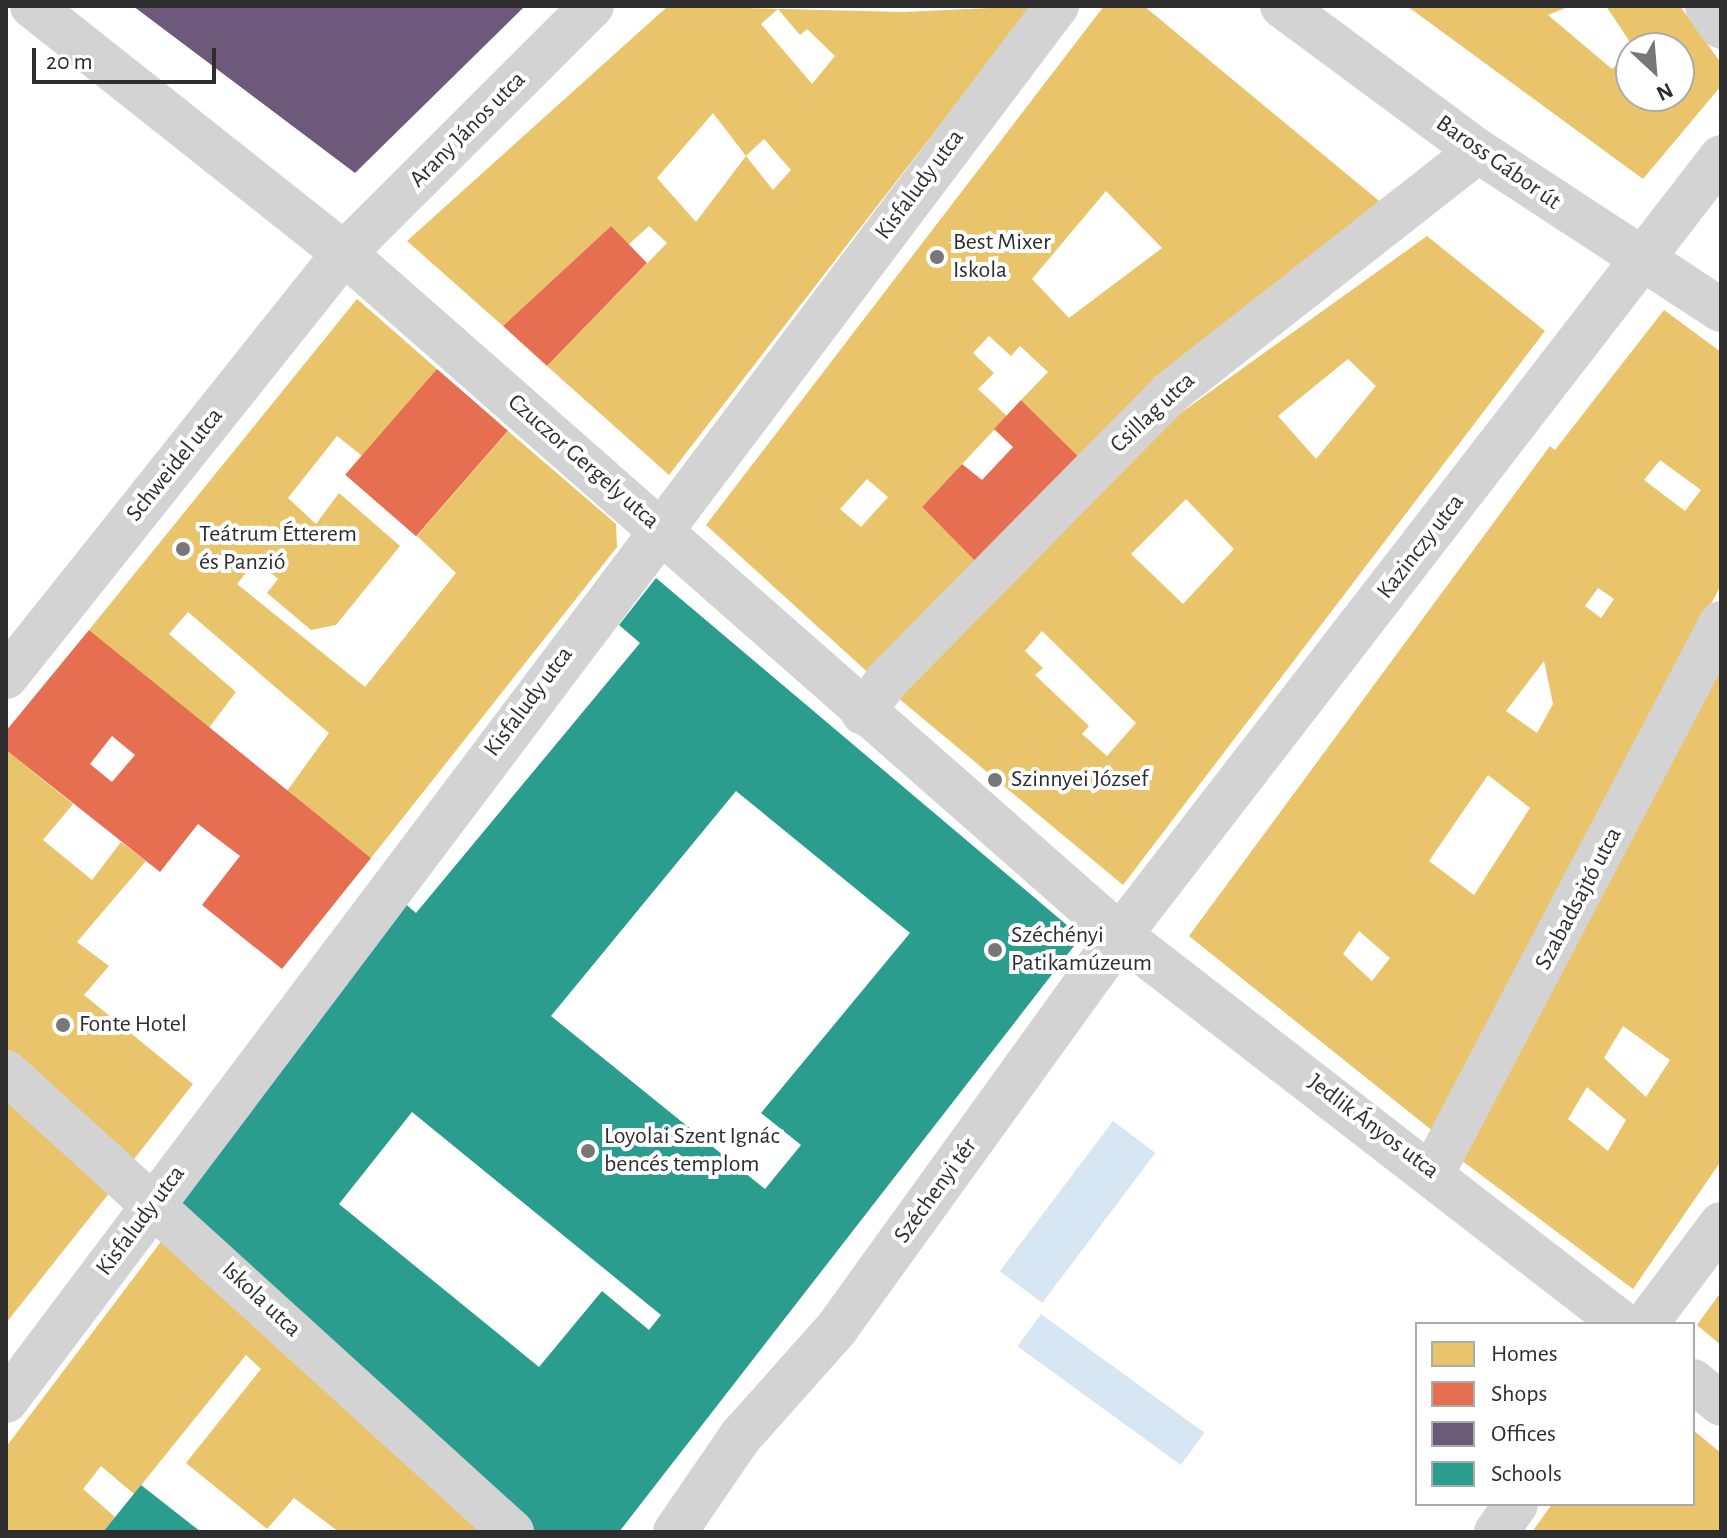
<!DOCTYPE html>
<html>
<head>
<meta charset="utf-8">
<style>
  body { margin:0 }
  #map { position:relative; width:1727px; height:1538px; overflow:hidden; background:#fff; font-family:"Alegreya Sans",sans-serif }
  div>[style] { position:absolute }
  .water>* { inset:0; background:#d6e6f3; transform-origin:0 0 }
  .homes>* { inset:0; background:#e9c46a }
  .shops>* { inset:0; background:#e76f51; transform-origin:0 0 }
  .offices>* { inset:0; background:#6d597a }
  .schools>* { inset:0; background:#2a9d8f }
  .street>* { height:44px; margin:-22px; padding:0 22px; transform-origin:22px; border-radius:22px; background:#d3d3d3 }
  .dots>* { width:22px; height:22px; translate:-50% -50%; box-sizing:border-box; border:4px solid #fff; border-radius:50% }
  span { translate:-50% -50%; white-space:nowrap; text-align:center; line-height:1.15; -webkit-text-stroke:8px #fff; paint-order:stroke }
  .street-label { font-size:24px; color:#2e2e2e }
  .poi-label { font-size:24px; color:#2e2e2e }
  .left { translate:0 -50%; text-align:left }
  .frame { position:absolute; inset:0; border:8px solid #2e2e2e; pointer-events:none }
  .legend { position:absolute; left:1415px; top:1322px; width:280px; height:184px; box-sizing:border-box; background:#fff; border:2px solid #ababab; margin:0; padding:10px 14px; list-style:none; font-size:24px; color:#2e2e2e }
  .legend li { display:flex; align-items:center; gap:16px; height:40px }
  .legend b { width:40px; border:2px solid #ababab }
  .north { position:absolute; left:1615px; top:32px; width:80px; height:80px; box-sizing:border-box; background:#fff; border:2px solid #ababab; border-radius:50%; rotate:154deg; font-size:22px; font-weight:700; line-height:32px; text-align:center; color:#2e2e2e }
  .north::after { content:''; display:block; margin:auto; width:28px; height:36px; background:#777; clip-path:polygon(50% 0,100% 100%,50% 72%,0 100%) }
  .scale { position:absolute; left:32px; top:48px; width:184px; height:36px; box-sizing:border-box; border:4px solid #2e2e2e; border-top:0; padding-left:10px; font-size:24px; line-height:28px; white-space:nowrap; color:#2e2e2e; -webkit-text-stroke:6px #fff; paint-order:stroke }
</style>
</head>
<body>
<div id="map">
  <div class="water">
    <i style="left:1113px;top:1121px;width:53px;height:188px;rotate:37deg"></i>
    <i style="left:1041px;top:1314px;width:202px;height:40px;rotate:36deg"></i>
  </div>
  <div class="homes">
    <i style="clip-path:polygon(evenodd,668px 6px,903px 12px,1032px 6px,669px 475px,547px 366px,667px 243px,649px 226px,628px 245px,611px 226px,503px 326px,407px 241px,668px 6px,778px 9px,800px 35px,807px 29px,835px 56px,812px 84px,761px 24px,778px 9px,668px 6px,713px 113px,746px 156px,764px 139px,791px 170px,773px 190px,746px 156px,696px 222px,657px 178px,713px 113px)"></i>
    <i style="clip-path:polygon(evenodd,1104px 6px,1144px 6px,1384px 205px,1082px 460px,1021px 400px,1048px 372px,1020px 346px,1011px 356px,989px 336px,973px 353px,994px 373px,978px 389px,1007px 416px,922px 507px,981px 567px,874px 678px,706px 525px,1104px 6px,1106px 191px,1162px 248px,1069px 318px,1032px 279px,1106px 191px,1104px 6px,867px 479px,888px 497px,861px 527px,840px 509px,867px 479px)"></i>
    <i style="clip-path:polygon(1407px 6px,1570px 6px,1548px 15px,1612px 69px,1631px 52px,1631px 96px,1679px 96px,1679px 48px,1634px 48px,1606px 6px,1680px 6px,1721px 63px,1721px 86px,1643px 179px)"></i>
    <i style="clip-path:polygon(evenodd,1427px 236px,1545px 331px,1123px 885px,891px 692px,1182px 412px,1427px 236px,1348px 359px,1376px 386px,1316px 459px,1278px 416px,1348px 359px,1427px 236px,1186px 499px,1234px 549px,1183px 604px,1131px 554px,1186px 499px,1427px 236px,1042px 631px,1136px 723px,1107px 756px,1082px 734px,1089px 726px,1035px 675px,1043px 668px,1025px 651px,1042px 631px)"></i>
    <i style="clip-path:polygon(357px 299px,437px 369px,366px 459px,337px 436px,288px 498px,316px 524px,339px 493px,400px 546px,336px 625px,311px 630px,267px 593px,278px 579px,256px 560px,237px 584px,365px 687px,456px 573px,417px 536px,508px 431px,616px 524px,617px 547px,371px 858px,287px 791px,329px 733px,188px 612px,169px 634px,236px 692px,208px 729px,89px 630px)"></i>
    <i style="clip-path:polygon(evenodd,1664px 310px,1721px 352px,1721px 585px,1434px 1132px,1189px 936px,1550px 446px,1555px 450px,1664px 310px,1660px 460px,1701px 490px,1685px 511px,1644px 480px,1660px 460px,1664px 310px,1598px 588px,1614px 599px,1601px 618px,1585px 606px,1598px 588px,1664px 310px,1544px 661px,1553px 704px,1537px 733px,1506px 711px,1544px 661px,1664px 310px,1488px 775px,1530px 808px,1474px 895px,1429px 861px,1488px 775px,1664px 310px,1359px 931px,1390px 958px,1372px 981px,1343px 954px,1359px 931px)"></i>
    <i style="clip-path:polygon(evenodd,1721px 644px,1721px 1161px,1633px 1289px,1461px 1160px,1721px 644px,1623px 1026px,1670px 1060px,1646px 1097px,1604px 1058px,1623px 1026px,1721px 644px,1587px 1087px,1626px 1120px,1608px 1151px,1568px 1119px,1587px 1087px)"></i>
    <i style="clip-path:polygon(6px 750px,73px 804px,43px 840px,92px 880px,121px 842px,146px 861px,77px 942px,109px 966px,84px 995px,193px 1084px,131px 1163px,6px 1055px)"></i>
    <i style="clip-path:polygon(6px 1097px,110px 1192px,6px 1323px)"></i>
    <i style="clip-path:polygon(169px 1231px,491px 1532px,339px 1532px,294px 1498px,267px 1529px,186px 1463px,261px 1369px,246px 1355px,134px 1494px,101px 1466px,83px 1489px,115px 1517px,103px 1532px,6px 1532px,6px 1447px)"></i>
    <i style="clip-path:polygon(1721px 1292px,1721px 1345px,1697px 1325px)"></i>
    <i style="clip-path:polygon(1693px 1430px,1721px 1453px,1721px 1532px,1532px 1532px,1552px 1504px,1693px 1504px)"></i>
  </div>
  <div class="shops">
    <i style="clip-path:polygon(611px 226px,647px 263px,547px 366px,503px 326px)"></i>
    <i style="left:437px;top:369px;width:94px;height:140px;rotate:41deg"></i>
    <i style="clip-path:polygon(1021px 400px,1082px 460px,981px 567px,922px 507px,962px 464px,982px 480px,1013px 447px,994px 429px)"></i>
    <i style="clip-path:polygon(evenodd,89px 630px,371px 858px,282px 969px,202px 905px,240px 856px,198px 824px,160px 872px,6px 750px,6px 731px,89px 630px,112px 736px,135px 755px,112px 782px,90px 764px,112px 736px)"></i>
  </div>
  <div class="offices">
    <i style="clip-path:polygon(133px 6px,525px 6px,355px 173px)"></i>
  </div>
  <div class="schools">
    <i style="clip-path:polygon(evenodd,656px 578px,1081px 937px,619px 1532px,531px 1532px,160px 1197px,402px 901px,416px 913px,640px 643px,619px 625px,656px 578px,736px 791px,910px 933px,761px 1113px,801px 1145px,765px 1189px,551px 1016px,736px 791px,656px 578px,412px 1112px,661px 1315px,649px 1330px,602px 1291px,539px 1367px,339px 1204px,412px 1112px)"></i>
    <i style="clip-path:polygon(141px 1485px,201px 1532px,103px 1532px)"></i>
  </div>
  <div class="street">
    <i style="left:32px;top:6px;width:398px;rotate:38.4deg"></i>
    <i style="left:344px;top:253px;width:1033px;rotate:41.31deg"></i>
    <i style="left:1120px;top:935px;width:636px;rotate:37.72deg"></i>
    <i style="left:1282px;top:6px;width:244px;rotate:36.5deg"></i>
    <i style="left:1478px;top:151px;width:290px;rotate:33.2deg"></i>
    <i style="left:1707px;top:6px;width:25px;rotate:56deg"></i>
    <i style="left:6px;top:677px;width:542px;rotate:-51.44deg"></i>
    <i style="left:344px;top:253px;width:350px;rotate:-44.9deg"></i>
    <i style="left:863px;top:713px;width:41px;rotate:-54deg"></i>
    <i style="left:887px;top:680px;width:404px;rotate:-45.4deg"></i>
    <i style="left:1171px;top:392px;width:390px;rotate:-38.1deg"></i>
    <i style="left:6px;top:1072px;width:684px;rotate:42.27deg"></i>
    <i style="left:1433px;top:1172px;width:620px;rotate:-62.32deg"></i>
    <i style="left:1646px;top:1324px;width:125px;rotate:-53.1deg"></i>
    <i style="left:1693px;top:1381px;width:36px;rotate:39deg"></i>
    <i style="left:6px;top:1401px;width:1747px;rotate:-53.01deg"></i>
    <i style="left:675px;top:1532px;width:115px;rotate:-55.6deg"></i>
    <i style="left:740px;top:1437px;width:146px;rotate:-48.3deg"></i>
    <i style="left:837px;top:1328px;width:484px;rotate:-54.2deg"></i>
    <i style="left:1120px;top:935px;width:983px;rotate:-52.31deg"></i>
    <i style="left:1496px;top:1532px;width:34px;rotate:-54deg"></i>
  </div>
  <div class="dots">
    <i style="left:937px;top:257px;background:#777"></i>
    <i style="left:183px;top:549px;background:#777"></i>
    <i style="left:995px;top:780px;background:#777"></i>
    <i style="left:995px;top:950px;background:#777"></i>
    <i style="left:63px;top:1025px;background:#777"></i>
    <i style="left:588px;top:1151px;background:#777"></i>
  </div>
  <div class="street-label">
    <span style="left:468px;top:130px;rotate:-45deg">Arany János utca</span>
    <span style="left:1498px;top:163px;rotate:35deg">Baross Gábor út</span>
    <span style="left:920px;top:185px;rotate:-53deg">Kisfaludy utca</span>
    <span style="left:1153px;top:413px;rotate:-43deg">Csillag utca</span>
    <span style="left:583px;top:462px;rotate:41deg">Czuczor Gergely utca</span>
    <span style="left:175px;top:465px;rotate:-51deg">Schweidel utca</span>
    <span style="left:1421px;top:547px;rotate:-52deg">Kazinczy utca</span>
    <span style="left:529px;top:702px;rotate:-53deg">Kisfaludy utca</span>
    <span style="left:1579px;top:899px;rotate:-62deg">Szabadsajtó utca</span>
    <span style="left:1373px;top:1127px;rotate:37deg">Jedlik Ányos utca</span>
    <span style="left:936px;top:1191px;rotate:-54deg">Széchenyi tér</span>
    <span style="left:141px;top:1221px;rotate:-53deg">Kisfaludy utca</span>
    <span style="left:261px;top:1300px;rotate:43deg">Iskola utca</span>
  </div>
  <div class="poi-label">
    <span class="left" style="left:953px;top:257px">Best Mixer<br>Iskola</span>
    <span class="left" style="left:199px;top:549px">Teátrum Étterem<br>és Panzió</span>
    <span class="left" style="left:1011px;top:780px">Szinnyei József</span>
    <span class="left" style="left:1011px;top:950px">Széchényi<br>Patikamúzeum</span>
    <span class="left" style="left:79px;top:1025px">Fonte Hotel</span>
    <span class="left" style="left:604px;top:1151px">Loyolai Szent Ignác<br>bencés templom</span>
  </div>
  <div class="frame"></div>
  <ul class="legend">
  <li><b style="height:22px;background:#e9c46a"></b>Homes</li>
  <li><b style="height:22px;background:#e76f51"></b>Shops</li>
  <li><b style="height:22px;background:#6d597a"></b>Offices</li>
  <li><b style="height:22px;background:#2a9d8f"></b>Schools</li>
  </ul>
  <div class="north">N</div>
  <div class="scale">20 m</div>
</div>
</body>
</html>
